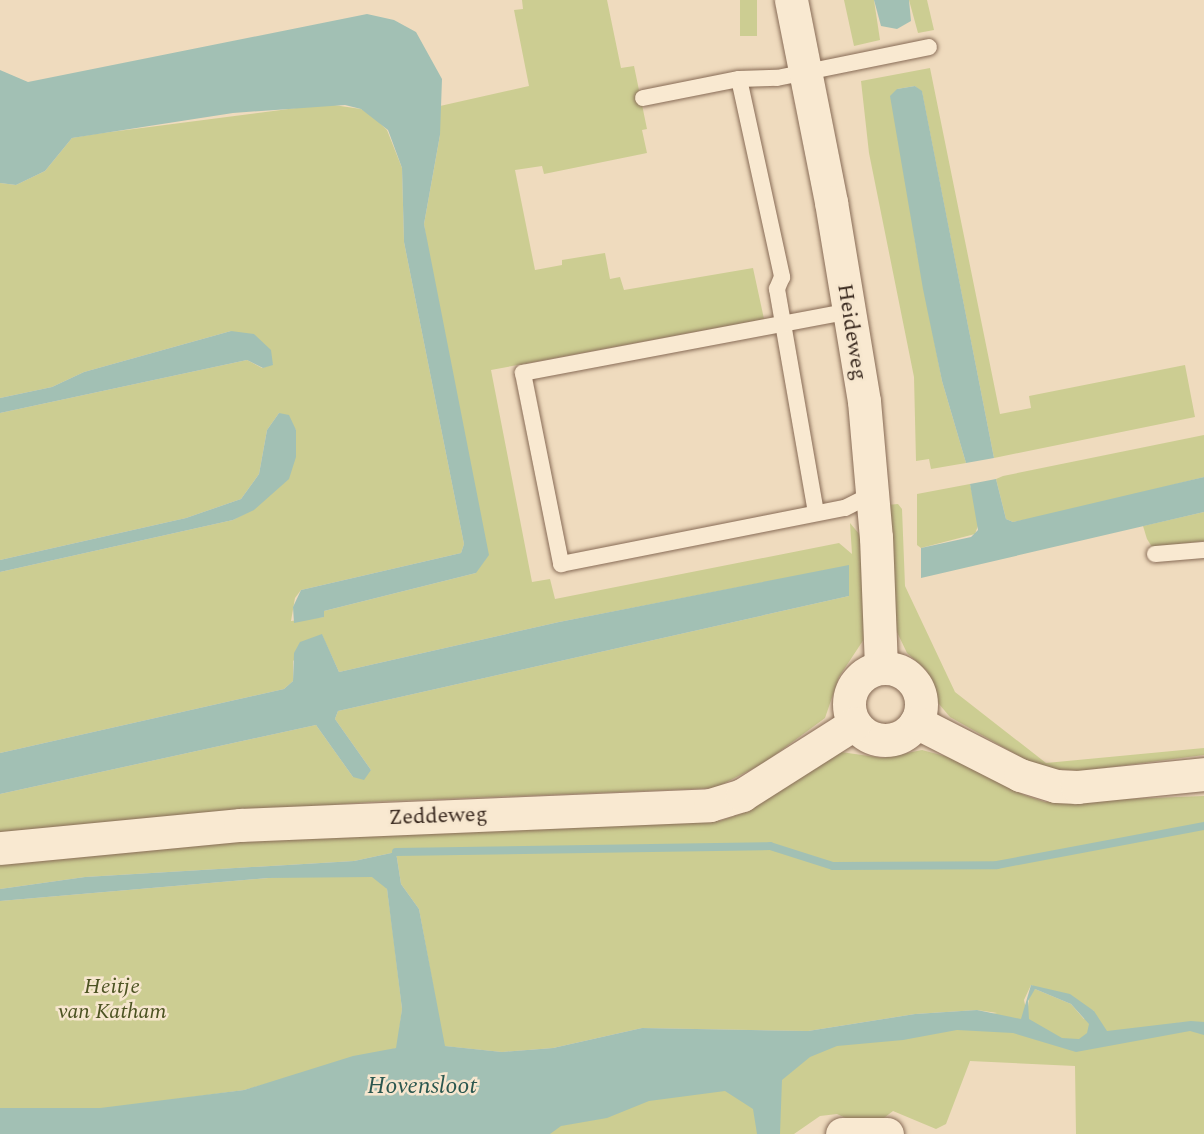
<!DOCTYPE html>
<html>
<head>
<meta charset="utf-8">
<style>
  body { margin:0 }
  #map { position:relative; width:1204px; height:1134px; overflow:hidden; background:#efdbbe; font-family:Spectral,serif }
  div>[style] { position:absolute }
  .green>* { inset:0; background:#cccd92; transform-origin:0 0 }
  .water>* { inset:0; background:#a2c0b4 }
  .stream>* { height:8px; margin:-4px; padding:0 4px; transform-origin:4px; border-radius:4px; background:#a2c0b4 }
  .roads { filter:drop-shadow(0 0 2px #876b56) drop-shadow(0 0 2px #876b56) }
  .lane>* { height:16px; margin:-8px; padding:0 8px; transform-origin:8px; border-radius:8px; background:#f9e9d1 }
  .street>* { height:33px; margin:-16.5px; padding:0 16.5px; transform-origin:16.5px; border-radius:16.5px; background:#f9e9d1 }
  .secondary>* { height:33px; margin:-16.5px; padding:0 16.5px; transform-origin:16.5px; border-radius:16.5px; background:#f9e9d1 }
  .secondary>.ring { margin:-16.5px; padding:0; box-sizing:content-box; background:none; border:33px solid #f9e9d1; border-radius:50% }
  span { translate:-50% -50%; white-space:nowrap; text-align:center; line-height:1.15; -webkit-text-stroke:5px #f6e6ce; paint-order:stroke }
  .street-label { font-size:22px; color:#36261c }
  .park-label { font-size:22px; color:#4c5322; font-style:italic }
  .water-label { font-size:24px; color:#2a574f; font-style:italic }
</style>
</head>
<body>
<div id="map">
  <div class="green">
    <i style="clip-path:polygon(522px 0,607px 0,621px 68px,634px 66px,647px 129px,642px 130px,647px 153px,544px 174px,542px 166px,515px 170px,535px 270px,562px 265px,562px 260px,605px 253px,610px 279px,620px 277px,624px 290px,753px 268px,764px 319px,491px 370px,532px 582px,550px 579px,555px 599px,839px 543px,852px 554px,850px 523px,860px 535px,866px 636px,839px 677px,825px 718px,764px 763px,715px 788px,369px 802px,0 832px,0 794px,316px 725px,353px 777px,371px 770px,335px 719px,338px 711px,849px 596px,848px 566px,559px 622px,339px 672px,322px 635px,293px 661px,293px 681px,284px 689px,0 753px,0 572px,233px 520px,254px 509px,296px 430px,279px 413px,267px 430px,259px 474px,241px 499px,186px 518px,0 560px,0 413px,247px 360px,262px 368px,273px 364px,231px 331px,84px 372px,52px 387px,0 398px,0 183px,16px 185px,45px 171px,72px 138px,95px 134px,327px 104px,361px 109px,373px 116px,387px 130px,402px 168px,404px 242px,464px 544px,461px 553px,301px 590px,295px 598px,291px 621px,324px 617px,324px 611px,476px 573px,424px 224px,440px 135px,440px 106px,529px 86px,514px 10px,523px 9px)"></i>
    <i style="left:740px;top:0;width:17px;height:36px"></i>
    <i style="clip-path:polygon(844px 0,874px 0,880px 40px,854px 46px)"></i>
    <i style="clip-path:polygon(909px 0,927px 0,934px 30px,918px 33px)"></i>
    <i style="clip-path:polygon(930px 68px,1000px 414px,1031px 408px,1029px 396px,1185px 365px,1195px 417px,994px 458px,922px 92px,915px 86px,897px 89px,915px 241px,942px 381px,966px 463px,931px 469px,929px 459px,916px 461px,914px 377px,869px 153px,861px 81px)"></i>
    <i style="clip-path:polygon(1204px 435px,1204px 477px,1073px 510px,1013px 522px,1006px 519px,996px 479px,1003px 476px)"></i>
    <i style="clip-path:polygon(970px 484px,979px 523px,975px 534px,921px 548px,917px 545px,917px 494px)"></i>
    <i style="clip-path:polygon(898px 504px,902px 509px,905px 586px,955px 692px,1046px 763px,1204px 748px,1204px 755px,1081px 771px,1053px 769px,1033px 764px,950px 717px,939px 704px,927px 671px,907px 653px,896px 630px,887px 505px)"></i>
    <i style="clip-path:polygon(1204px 512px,1204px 541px,1152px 547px,1147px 539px,1143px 526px)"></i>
    <i style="clip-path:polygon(evenodd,922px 750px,952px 758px,1024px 795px,1045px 802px,1204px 796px,1204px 1022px,1176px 1023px,1204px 1025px,1204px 1134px,1076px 1134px,1075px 1066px,970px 1061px,946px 1124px,936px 1129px,893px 1111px,880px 1121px,848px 1119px,837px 1114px,820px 1116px,794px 1134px,326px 1134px,997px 1013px,977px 1010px,915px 1014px,808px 1031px,642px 1028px,553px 1048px,502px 1052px,444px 1046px,419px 909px,401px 884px,396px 852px,354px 861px,85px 877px,0 889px,0 862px,243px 838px,720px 821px,743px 813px,841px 752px,883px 758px,922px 750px,1031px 985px,1094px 1011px,1084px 1019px,1071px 1004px,1035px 989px,1030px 992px,1027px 1014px,1024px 1000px,1031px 985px)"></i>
    <i style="clip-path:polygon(374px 869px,387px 889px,393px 934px,402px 1009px,397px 1048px,244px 1090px,0 1123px,0 901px)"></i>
  </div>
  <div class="water">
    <i style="clip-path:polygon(874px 0,909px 0,911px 21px,897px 29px,881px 26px)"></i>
    <i style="clip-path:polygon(367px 14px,394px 20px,416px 32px,442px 79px,440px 135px,424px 224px,489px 555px,476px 573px,324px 611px,324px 617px,294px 623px,293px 607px,301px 590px,461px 553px,464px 544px,404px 242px,402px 168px,388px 130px,361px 109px,345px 105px,233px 113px,72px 138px,45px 171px,16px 185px,0 183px,0 70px,28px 82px)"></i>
    <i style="clip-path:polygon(915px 86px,922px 91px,994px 458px,966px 463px,942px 381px,923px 289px,890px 96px,897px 89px)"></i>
    <i style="clip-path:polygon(231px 331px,254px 334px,271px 350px,273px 365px,263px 368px,247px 360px,0 413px,0 398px,52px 387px,84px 372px)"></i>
    <i style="clip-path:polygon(279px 413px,289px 415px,296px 430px,296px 457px,289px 479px,254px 510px,233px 520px,0 572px,0 560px,186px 518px,241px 499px,259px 474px,267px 430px)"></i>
    <i style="clip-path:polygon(1204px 477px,1204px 512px,921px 578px,921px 548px,971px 537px,978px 530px,970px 484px,996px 479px,1006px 519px,1013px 522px)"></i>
    <i style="clip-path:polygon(849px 565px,849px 596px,338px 711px,335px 719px,371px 770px,364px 780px,353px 777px,316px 725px,0 794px,0 753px,284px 689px,293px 681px,294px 653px,300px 642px,322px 634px,339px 672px,559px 622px)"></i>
    <i style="clip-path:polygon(evenodd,396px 852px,401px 884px,419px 909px,445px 1046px,502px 1052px,553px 1048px,642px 1028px,808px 1031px,915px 1014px,977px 1010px,1021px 1019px,1031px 985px,1070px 994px,1094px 1011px,1107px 1031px,1191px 1021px,1204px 1022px,1204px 1035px,1190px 1031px,1076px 1052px,1013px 1033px,957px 1030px,903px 1040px,837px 1046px,810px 1057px,782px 1080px,780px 1134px,757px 1134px,753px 1109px,725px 1091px,649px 1101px,607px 1118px,561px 1126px,550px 1134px,0 1134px,0 1108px,100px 1108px,244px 1090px,353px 1056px,396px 1048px,402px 1009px,387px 889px,372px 877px,268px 878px,0 901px,0 889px,85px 877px,354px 861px,396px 852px,1035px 989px,1071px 1004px,1089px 1024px,1087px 1033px,1079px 1039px,1062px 1038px,1029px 1019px,1028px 1001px,1035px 989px)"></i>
  </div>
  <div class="stream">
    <i style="left:396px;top:852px;width:374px;rotate:-0.9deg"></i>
    <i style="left:770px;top:846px;width:66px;rotate:17.6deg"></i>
    <i style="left:833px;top:866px;width:164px;rotate:-0.3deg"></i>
    <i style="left:997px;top:865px;width:211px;rotate:-10.7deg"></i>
  </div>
  <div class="roads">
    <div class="lane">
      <i style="left:739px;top:79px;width:203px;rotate:77.7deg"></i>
      <i style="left:782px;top:277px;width:13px;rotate:113deg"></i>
      <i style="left:777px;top:289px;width:227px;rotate:80.1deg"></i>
      <i style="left:643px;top:98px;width:98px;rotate:-11.2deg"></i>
      <i style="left:739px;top:79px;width:38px;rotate:-2deg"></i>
      <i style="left:777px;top:78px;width:155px;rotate:-11.5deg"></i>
      <i style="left:850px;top:311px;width:333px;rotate:169.3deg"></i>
      <i style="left:523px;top:373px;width:195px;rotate:78.7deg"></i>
      <i style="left:561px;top:564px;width:289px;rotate:-11.2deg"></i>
      <i style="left:845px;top:508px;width:30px;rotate:-27deg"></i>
      <i style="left:1155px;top:554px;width:49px;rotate:-4.7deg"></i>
    </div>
    <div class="street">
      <i style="left:842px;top:1134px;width:45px"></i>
    </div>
    <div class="secondary">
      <i style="left:791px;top:0;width:206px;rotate:78.8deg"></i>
      <i style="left:831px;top:202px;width:202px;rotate:80.6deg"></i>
      <i style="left:864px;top:401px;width:137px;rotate:85deg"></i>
      <i style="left:876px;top:537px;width:130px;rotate:87.8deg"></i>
      <i class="ring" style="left:849px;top:668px;width:39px;height:39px"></i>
      <i style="left:916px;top:722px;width:117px;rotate:27deg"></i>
      <i style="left:1020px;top:775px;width:38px;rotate:17deg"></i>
      <i style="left:1056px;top:786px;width:21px;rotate:3deg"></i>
      <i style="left:1077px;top:787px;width:128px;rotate:-5.8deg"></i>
      <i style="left:0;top:848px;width:241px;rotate:-5.5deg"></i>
      <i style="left:240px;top:825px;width:470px;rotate:-2.4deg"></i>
      <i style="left:710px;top:805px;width:34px;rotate:-17deg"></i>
      <i style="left:742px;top:795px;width:133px;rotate:-32.4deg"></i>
    </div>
  </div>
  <div class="street-label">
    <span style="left:852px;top:332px;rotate:81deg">Heideweg</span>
    <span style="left:438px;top:816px;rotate:-2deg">Zeddeweg</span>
  </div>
  <div class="park-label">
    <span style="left:112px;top:999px">Heitje<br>van Katham</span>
  </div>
  <div class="water-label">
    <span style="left:422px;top:1087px">Hovensloot</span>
  </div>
</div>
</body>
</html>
